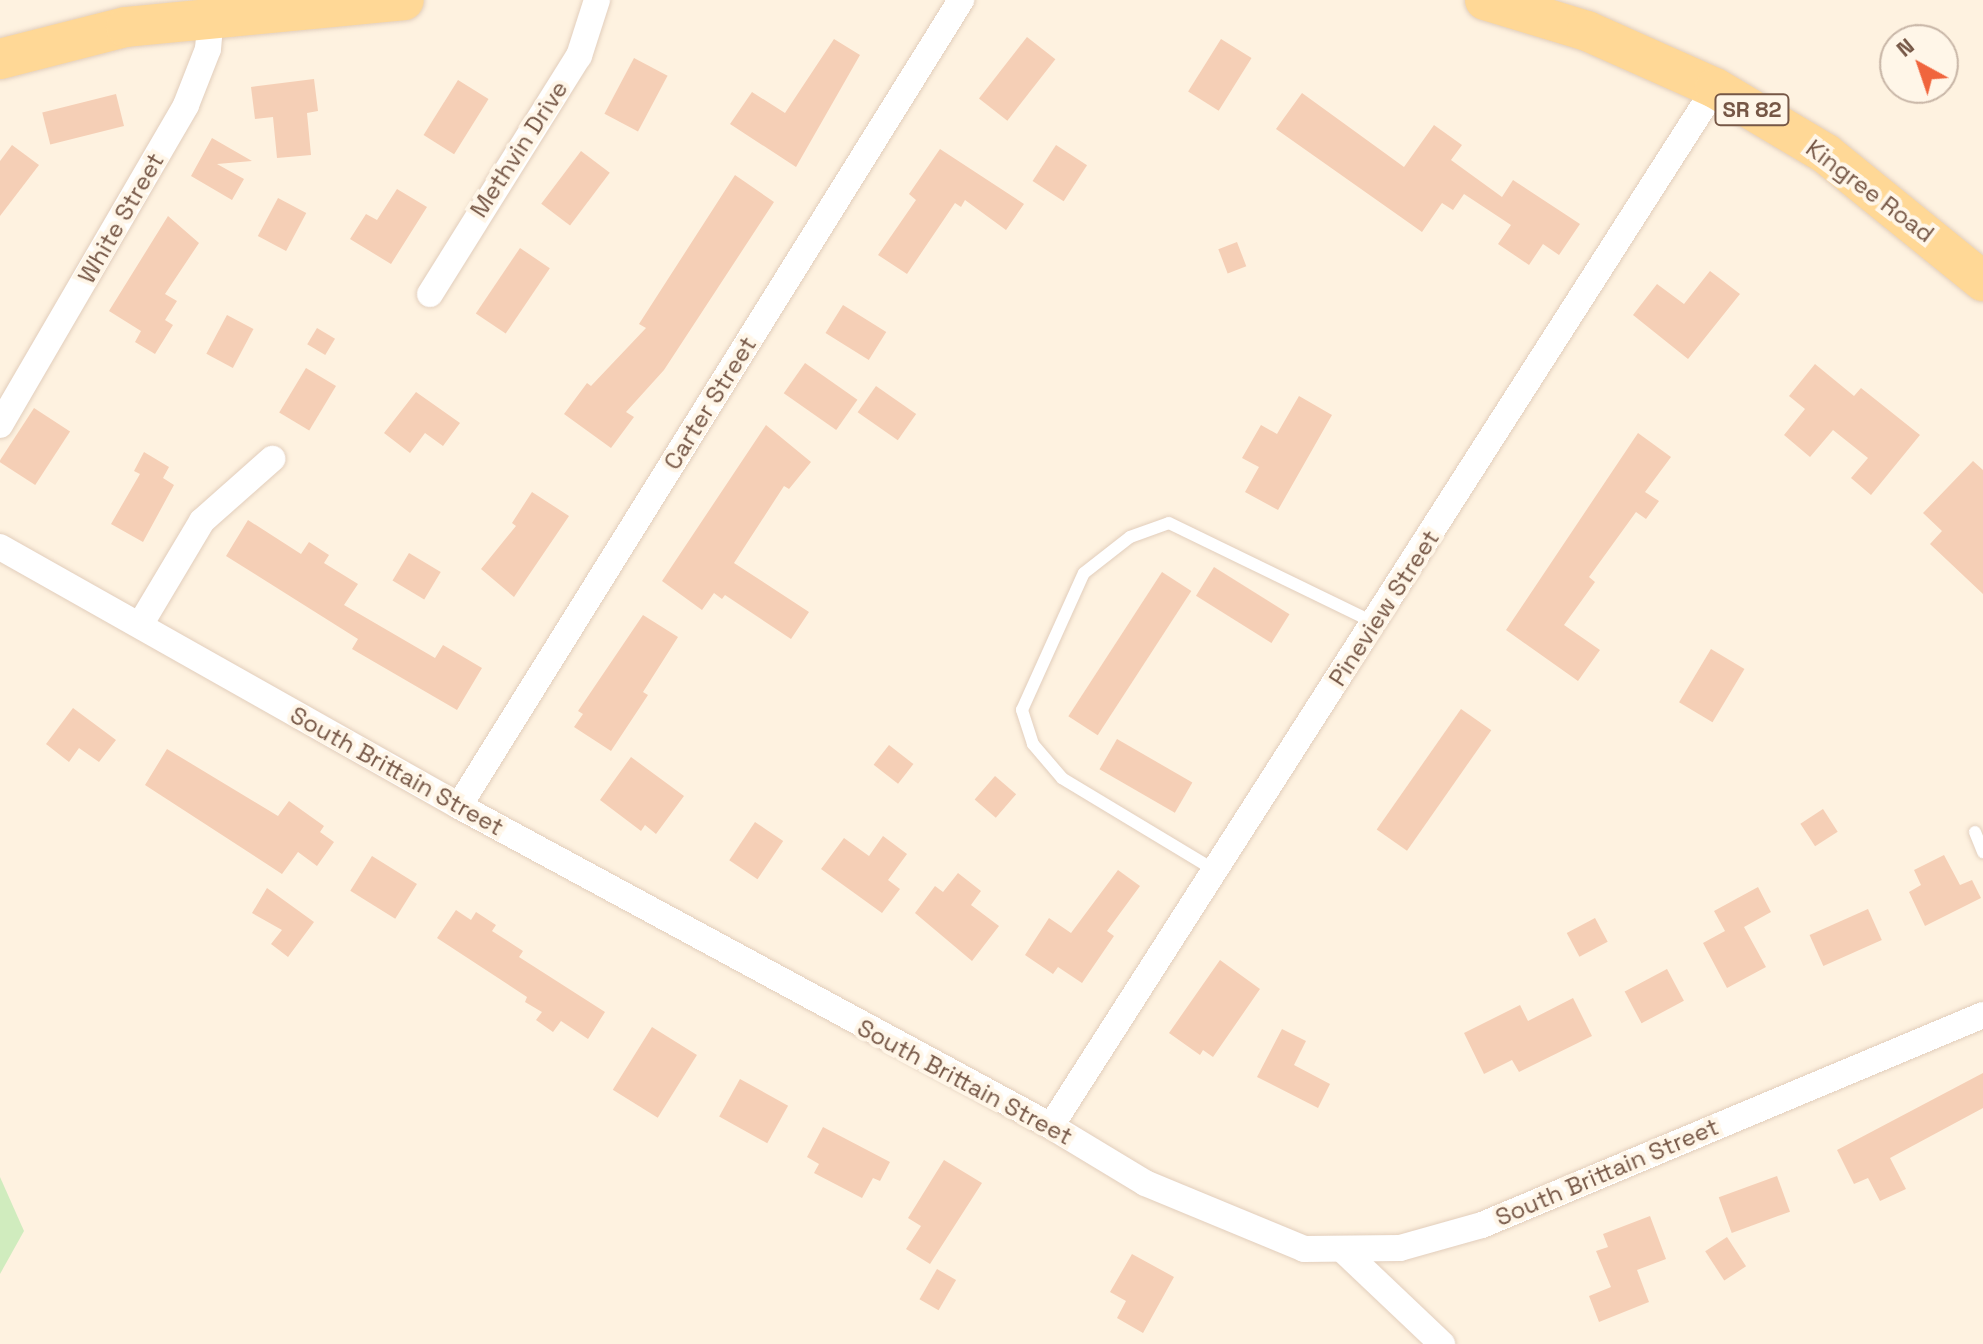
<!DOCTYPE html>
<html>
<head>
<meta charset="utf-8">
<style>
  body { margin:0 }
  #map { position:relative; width:1983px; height:1344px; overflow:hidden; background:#fef2e0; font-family:"Space Grotesk",sans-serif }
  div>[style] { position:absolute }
  .green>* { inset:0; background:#d0ecbe }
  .building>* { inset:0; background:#f5cfb6; transform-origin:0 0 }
  .roads { filter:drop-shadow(0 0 2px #e2cebc) drop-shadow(0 0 2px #e2cebc) }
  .service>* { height:12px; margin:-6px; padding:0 6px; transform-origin:6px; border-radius:6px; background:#fff }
  .minor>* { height:26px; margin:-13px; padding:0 13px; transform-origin:13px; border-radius:13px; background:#fff }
  .primary>* { height:40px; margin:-20px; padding:0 20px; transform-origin:20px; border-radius:20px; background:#ffd896 }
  span { translate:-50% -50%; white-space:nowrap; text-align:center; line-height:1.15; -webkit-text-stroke:8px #fff6e8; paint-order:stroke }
  .shield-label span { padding:2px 6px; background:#fff6e8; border:2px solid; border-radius:6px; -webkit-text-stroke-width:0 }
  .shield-label { font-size:22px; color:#765746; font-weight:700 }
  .street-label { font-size:24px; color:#765746 }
  .north { position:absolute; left:1879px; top:24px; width:80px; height:80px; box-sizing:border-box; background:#fff6e8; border:2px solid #c8b6a7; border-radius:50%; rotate:320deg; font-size:22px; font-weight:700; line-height:32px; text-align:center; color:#765746 }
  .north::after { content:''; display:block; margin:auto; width:28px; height:36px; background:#f0653d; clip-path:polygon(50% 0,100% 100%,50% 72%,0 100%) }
</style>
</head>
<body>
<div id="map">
  <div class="green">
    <i style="clip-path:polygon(0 1177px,24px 1231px,0 1274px)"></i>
  </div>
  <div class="building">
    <i style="left:1027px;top:37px;width:36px;height:78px;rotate:38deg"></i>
    <i style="clip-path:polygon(834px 39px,860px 55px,796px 167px,730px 124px,752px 92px,785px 113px)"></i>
    <i style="left:1221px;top:39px;width:36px;height:62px;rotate:32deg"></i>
    <i style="left:634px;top:58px;width:38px;height:63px;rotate:28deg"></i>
    <i style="clip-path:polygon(314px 79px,318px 111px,307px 113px,311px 155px,277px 158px,273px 117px,255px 119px,251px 87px)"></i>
    <i style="left:458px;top:80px;width:36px;height:65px;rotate:32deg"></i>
    <i style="clip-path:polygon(1302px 93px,1404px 167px,1434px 125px,1462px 145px,1451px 160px,1502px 197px,1513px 180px,1580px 224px,1559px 255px,1543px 244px,1529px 265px,1498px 244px,1511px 225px,1464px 194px,1453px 210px,1442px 203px,1422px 232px,1276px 129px)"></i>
    <i style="left:116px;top:94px;width:33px;height:76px;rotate:76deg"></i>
    <i style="clip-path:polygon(212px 138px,252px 161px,217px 164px,244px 179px,232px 200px,191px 176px)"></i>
    <i style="clip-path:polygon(12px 145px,39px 165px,0 216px,0 161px)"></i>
    <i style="left:1056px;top:145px;width:37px;height:43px;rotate:33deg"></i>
    <i style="clip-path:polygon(940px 149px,1024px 204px,1006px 230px,965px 200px,961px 207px,955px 203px,907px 274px,878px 255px,916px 200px,909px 194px)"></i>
    <i style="left:581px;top:151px;width:36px;height:66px;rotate:37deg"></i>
    <i style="clip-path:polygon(735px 175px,774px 202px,664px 370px,626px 412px,634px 417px,611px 448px,564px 414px,587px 383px,591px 386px,646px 328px,639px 324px)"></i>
    <i style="clip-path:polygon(397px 189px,427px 207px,391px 264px,350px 239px,366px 214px,377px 220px)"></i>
    <i style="left:278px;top:198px;width:32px;height:43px;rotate:28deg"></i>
    <i style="clip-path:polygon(168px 216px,199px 243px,165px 294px,177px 301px,165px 320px,173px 325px,155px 354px,135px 342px,141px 331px,109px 311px)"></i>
    <i style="left:1237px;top:242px;width:26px;height:20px;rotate:69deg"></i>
    <i style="left:520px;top:248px;width:36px;height:79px;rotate:34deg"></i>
    <i style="clip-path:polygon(1710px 271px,1740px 294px,1688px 359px,1633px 315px,1657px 284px,1684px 304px)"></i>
    <i style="left:843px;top:305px;width:51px;height:33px;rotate:32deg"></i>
    <i style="left:227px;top:315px;width:30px;height:44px;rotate:28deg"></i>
    <i style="left:317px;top:328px;width:21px;height:19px;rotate:31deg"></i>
    <i style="left:805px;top:363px;width:64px;height:37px;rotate:35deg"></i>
    <i style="clip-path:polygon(1815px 364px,1854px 396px,1861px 388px,1920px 435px,1871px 495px,1851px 478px,1868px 458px,1833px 430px,1810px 457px,1784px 435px,1805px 409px,1789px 396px)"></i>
    <i style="left:306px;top:368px;width:35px;height:52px;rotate:31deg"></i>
    <i style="left:876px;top:386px;width:49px;height:32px;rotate:35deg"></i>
    <i style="clip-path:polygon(416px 392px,460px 423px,443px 446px,425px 433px,410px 453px,384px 433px)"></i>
    <i style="clip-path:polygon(1299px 396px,1332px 415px,1278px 510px,1245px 492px,1259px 467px,1242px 458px,1261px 425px,1277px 434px)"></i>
    <i style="left:34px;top:408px;width:43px;height:64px;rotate:33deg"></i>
    <i style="clip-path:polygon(766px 425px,811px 462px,789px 489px,784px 486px,734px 563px,809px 612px,791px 639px,725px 595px,722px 599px,714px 593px,702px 610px,662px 581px)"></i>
    <i style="clip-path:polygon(1638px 433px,1671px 457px,1645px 492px,1659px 501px,1646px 519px,1636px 512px,1589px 577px,1595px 582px,1564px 625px,1600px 650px,1578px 681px,1506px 630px)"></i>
    <i style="clip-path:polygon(144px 452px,169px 467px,163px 478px,174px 485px,143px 542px,111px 524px,140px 474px,134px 471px)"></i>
    <i style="clip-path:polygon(1973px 461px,1983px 470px,1983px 594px,1930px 544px,1942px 531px,1923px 513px)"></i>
    <i style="clip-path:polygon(532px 492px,569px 516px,514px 597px,481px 569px,516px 526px,512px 523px)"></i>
    <i style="clip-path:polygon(248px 520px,301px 554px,309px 542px,329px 555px,324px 563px,358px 584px,344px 605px,435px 658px,443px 645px,482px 668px,457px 710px,352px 649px,358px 639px,226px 556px)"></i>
    <i style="left:409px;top:553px;width:37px;height:32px;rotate:31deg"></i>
    <i style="left:1214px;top:567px;width:89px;height:34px;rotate:32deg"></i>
    <i style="left:1162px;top:572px;width:35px;height:172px;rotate:33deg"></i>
    <i style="clip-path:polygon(643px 615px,678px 637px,643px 692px,648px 695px,611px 751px,574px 727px,583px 714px,578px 711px)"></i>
    <i style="left:1711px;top:649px;width:39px;height:62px;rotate:31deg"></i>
    <i style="clip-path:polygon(73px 708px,116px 740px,99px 762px,79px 748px,69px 762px,46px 744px)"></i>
    <i style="left:1461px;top:709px;width:37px;height:147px;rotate:35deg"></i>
    <i style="left:1117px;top:739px;width:87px;height:35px;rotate:30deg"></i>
    <i style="left:889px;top:745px;width:31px;height:25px;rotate:38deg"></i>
    <i style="clip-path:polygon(167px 749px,278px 816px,289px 801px,324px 826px,320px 832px,334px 842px,317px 866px,298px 852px,282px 874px,145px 785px)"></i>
    <i style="clip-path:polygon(631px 757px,684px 796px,656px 834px,645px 825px,641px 831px,600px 800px)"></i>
    <i style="left:995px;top:776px;width:28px;height:31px;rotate:41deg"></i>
    <i style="left:1823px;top:809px;width:27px;height:27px;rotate:57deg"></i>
    <i style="left:755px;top:822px;width:34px;height:46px;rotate:34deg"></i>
    <i style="clip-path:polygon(883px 836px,907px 854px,888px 880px,900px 889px,882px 913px,821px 869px,844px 838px,869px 856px)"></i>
    <i style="clip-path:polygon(1944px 855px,1960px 885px,1972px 880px,1981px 898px,1925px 926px,1909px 892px,1921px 885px,1914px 870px)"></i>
    <i style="left:372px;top:856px;width:53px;height:41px;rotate:32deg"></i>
    <i style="clip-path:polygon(1118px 870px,1140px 886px,1107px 931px,1114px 936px,1082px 983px,1058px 967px,1053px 974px,1025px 955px,1049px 918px,1071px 933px)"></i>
    <i style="clip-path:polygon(958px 873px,981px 891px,971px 905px,999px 926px,972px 961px,915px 913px,935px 886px,943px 892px)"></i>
    <i style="clip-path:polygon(1758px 887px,1771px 912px,1744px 927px,1766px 967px,1727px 988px,1703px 943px,1725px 931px,1714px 911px)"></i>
    <i style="clip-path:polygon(267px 888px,314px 922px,288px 957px,271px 944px,282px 930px,252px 913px)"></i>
    <i style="left:1868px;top:909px;width:34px;height:64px;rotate:66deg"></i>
    <i style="clip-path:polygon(456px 910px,471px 920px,476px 912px,496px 925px,492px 931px,523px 951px,519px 957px,605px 1012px,588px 1039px,561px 1021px,553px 1032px,536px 1020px,542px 1012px,525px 1002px,527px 997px,437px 938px)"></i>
    <i style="left:1595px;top:918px;width:27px;height:32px;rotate:62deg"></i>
    <i style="clip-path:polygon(1220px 960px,1260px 989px,1213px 1057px,1203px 1050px,1200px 1055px,1169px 1033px)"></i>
    <i style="left:1667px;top:969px;width:36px;height:48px;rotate:62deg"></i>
    <i style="clip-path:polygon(1573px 998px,1592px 1036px,1519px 1072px,1512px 1060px,1484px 1074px,1464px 1033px,1520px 1005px,1528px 1021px)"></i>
    <i style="left:652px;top:1027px;width:53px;height:74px;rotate:32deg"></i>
    <i style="clip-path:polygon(1282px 1029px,1306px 1041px,1294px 1065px,1330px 1084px,1318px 1108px,1257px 1077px)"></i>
    <i style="clip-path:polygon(1983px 1073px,1983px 1108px,1890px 1158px,1906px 1189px,1880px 1201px,1868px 1178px,1854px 1184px,1837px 1150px)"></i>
    <i style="left:740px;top:1079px;width:55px;height:43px;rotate:29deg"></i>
    <i style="clip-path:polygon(823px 1127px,890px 1162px,880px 1181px,873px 1178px,862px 1198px,814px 1173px,819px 1164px,807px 1157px)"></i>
    <i style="clip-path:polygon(944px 1160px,982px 1183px,930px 1264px,906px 1249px,921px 1226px,908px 1218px)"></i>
    <i style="left:1777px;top:1176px;width:38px;height:62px;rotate:70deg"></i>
    <i style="clip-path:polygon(1650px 1216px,1666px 1259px,1637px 1270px,1649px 1302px,1599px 1322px,1589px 1296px,1611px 1287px,1596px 1251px,1608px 1247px,1603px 1234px)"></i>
    <i style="left:1727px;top:1237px;width:35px;height:26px;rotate:57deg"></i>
    <i style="clip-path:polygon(1132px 1254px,1174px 1277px,1143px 1333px,1117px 1318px,1126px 1301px,1110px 1292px)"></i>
    <i style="left:937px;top:1269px;width:22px;height:35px;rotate:30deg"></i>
  </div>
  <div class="roads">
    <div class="service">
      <i style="left:1975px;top:832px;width:22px;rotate:68deg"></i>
      <i style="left:1216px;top:871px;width:180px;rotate:-148.9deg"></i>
      <i style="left:1062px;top:778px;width:45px;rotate:-130.5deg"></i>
      <i style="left:1033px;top:744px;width:36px;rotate:-108deg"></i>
      <i style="left:1022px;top:710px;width:150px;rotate:-65.7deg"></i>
      <i style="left:1084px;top:573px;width:58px;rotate:-38deg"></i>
      <i style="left:1130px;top:537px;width:41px;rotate:-19.7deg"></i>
      <i style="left:1169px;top:523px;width:229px;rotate:25.9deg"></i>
    </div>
    <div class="minor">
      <i style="left:430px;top:294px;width:281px;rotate:-58deg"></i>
      <i style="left:579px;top:56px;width:59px;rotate:-72.2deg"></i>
      <i style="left:0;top:425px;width:370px;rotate:-59.8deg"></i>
      <i style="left:186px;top:105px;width:60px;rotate:-68.6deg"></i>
      <i style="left:208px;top:49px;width:46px;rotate:-85deg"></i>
      <i style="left:0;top:547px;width:527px;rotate:29.43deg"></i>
      <i style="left:459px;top:806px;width:673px;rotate:28.39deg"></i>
      <i style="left:1051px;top:1126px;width:110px;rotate:31.2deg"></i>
      <i style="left:1145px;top:1183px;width:172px;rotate:22.5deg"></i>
      <i style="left:1304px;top:1249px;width:96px;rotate:-0.6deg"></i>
      <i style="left:1400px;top:1248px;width:85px;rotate:-15.7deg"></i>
      <i style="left:1482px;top:1225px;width:543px;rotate:-22.74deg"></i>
      <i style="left:140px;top:625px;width:121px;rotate:-59.2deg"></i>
      <i style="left:202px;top:521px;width:94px;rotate:-41.5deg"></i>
      <i style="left:459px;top:806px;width:950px;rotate:-58.08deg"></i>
      <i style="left:1051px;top:1126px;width:1232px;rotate:-57.39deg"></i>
      <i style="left:1345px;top:1252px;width:134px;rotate:43.5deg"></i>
    </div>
    <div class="primary">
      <i style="left:1485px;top:0;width:107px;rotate:16.9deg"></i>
      <i style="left:1587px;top:31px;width:140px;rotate:24deg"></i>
      <i style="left:1715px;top:88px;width:129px;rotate:30.7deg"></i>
      <i style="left:1826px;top:154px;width:202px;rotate:39deg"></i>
      <i style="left:0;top:59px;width:130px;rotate:-14.3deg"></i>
      <i style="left:126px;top:27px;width:279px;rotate:-5.5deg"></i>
    </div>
  </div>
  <div class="shield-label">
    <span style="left:1752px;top:110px">SR 82</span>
  </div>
  <div class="street-label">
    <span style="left:519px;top:149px;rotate:-57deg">Methvin Drive</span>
    <span style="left:1870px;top:191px;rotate:37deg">Kingree Road</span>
    <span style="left:121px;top:218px;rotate:-60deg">White Street</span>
    <span style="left:710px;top:403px;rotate:-58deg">Carter Street</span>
    <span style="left:1384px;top:608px;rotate:-57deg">Pineview Street</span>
    <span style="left:397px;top:771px;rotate:29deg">South Brittain Street</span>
    <span style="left:965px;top:1082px;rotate:28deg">South Brittain Street</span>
    <span style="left:1607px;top:1172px;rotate:-23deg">South Brittain Street</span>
  </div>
  <div class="north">N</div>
</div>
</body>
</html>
